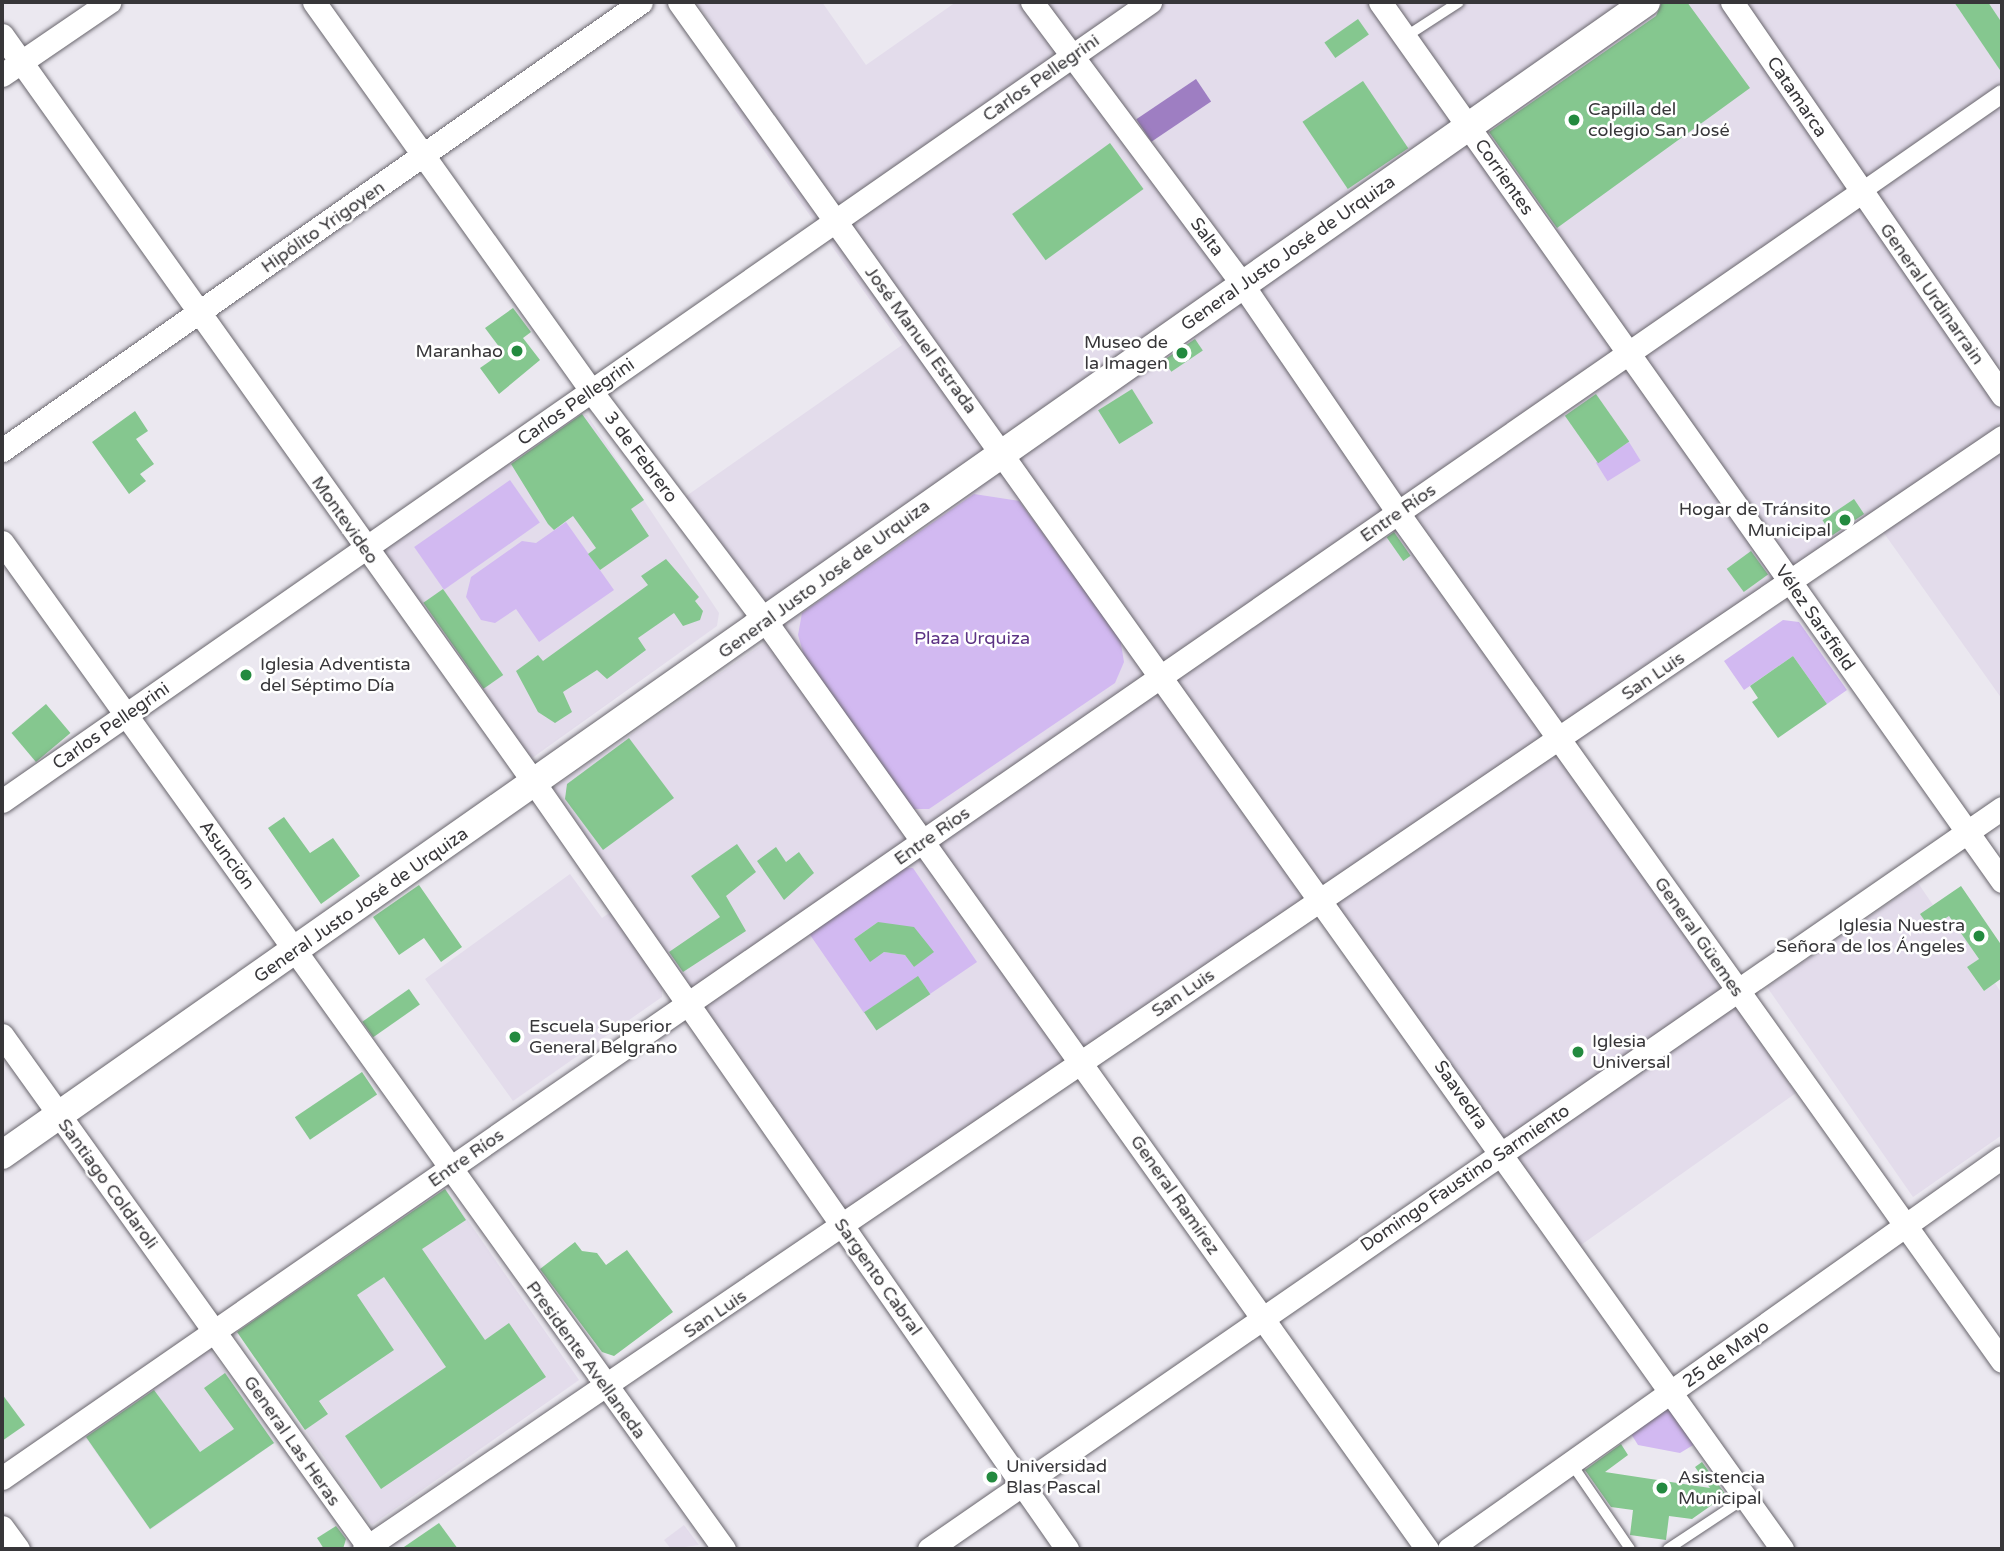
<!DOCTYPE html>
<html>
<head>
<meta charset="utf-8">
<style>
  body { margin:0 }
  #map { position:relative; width:2004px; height:1551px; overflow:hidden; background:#ebe8f0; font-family:"Varela Round",sans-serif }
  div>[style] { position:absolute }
  .built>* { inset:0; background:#e3dceb; transform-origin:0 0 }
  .green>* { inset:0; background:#d2b9f1; transform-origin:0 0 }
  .water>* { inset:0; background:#9e7ec2; transform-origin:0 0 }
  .building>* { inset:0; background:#85c78f; transform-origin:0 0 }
  .roads { filter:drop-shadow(0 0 2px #69666d) drop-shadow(0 0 2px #69666d) }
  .service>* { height:10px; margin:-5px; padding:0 5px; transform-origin:5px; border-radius:5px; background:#fff }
  .pedestrian>* { height:18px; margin:-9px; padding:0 9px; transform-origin:9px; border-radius:9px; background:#fff }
  .minor>* { height:23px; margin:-11.5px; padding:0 11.5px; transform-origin:11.5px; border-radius:11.5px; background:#fff }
  .tertiary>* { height:28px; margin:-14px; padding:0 14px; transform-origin:14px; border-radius:14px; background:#fff }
  .dots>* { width:19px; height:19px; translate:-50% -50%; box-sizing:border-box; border:4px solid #fff; border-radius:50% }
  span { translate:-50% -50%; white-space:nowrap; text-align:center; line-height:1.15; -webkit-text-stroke:5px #fff; paint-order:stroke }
  .street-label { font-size:18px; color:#373639 }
  .poi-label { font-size:18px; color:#373639 }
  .left { translate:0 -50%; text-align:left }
  .right { translate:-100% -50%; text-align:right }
  .park-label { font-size:18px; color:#5c3284 }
  .frame { position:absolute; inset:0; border:4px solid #373639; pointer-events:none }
</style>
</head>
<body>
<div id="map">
  <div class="built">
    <i style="clip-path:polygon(696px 2px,822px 2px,866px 65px,956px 2px,2002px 2px,2002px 699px,1881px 529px,1558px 756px,1796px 1093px,1564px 1257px,1307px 895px,850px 1217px,553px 788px,783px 630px,682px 499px,902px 345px,731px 104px,755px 87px)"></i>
    <i style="clip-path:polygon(577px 414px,587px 415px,719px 613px,717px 626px,528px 761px,383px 560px,384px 547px)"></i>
    <i style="clip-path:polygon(570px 874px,602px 918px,612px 911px,662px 986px,662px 997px,513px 1101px,425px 979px)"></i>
    <i style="clip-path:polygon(1918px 883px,1933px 905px,1921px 914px,1930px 928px,1949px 916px,1979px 959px,1967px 967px,1984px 991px,1995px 983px,2002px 994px,2002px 1135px,1913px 1197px,1767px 987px)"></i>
    <i style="clip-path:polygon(443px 1185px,579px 1380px,372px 1525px,305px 1430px,328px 1413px,258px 1315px)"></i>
    <i style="left:207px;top:1346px;width:118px;height:152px;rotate:55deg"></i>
    <i style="clip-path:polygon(684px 1525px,699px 1545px,671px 1549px,664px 1540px)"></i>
  </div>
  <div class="green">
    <i style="left:1629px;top:442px;width:22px;height:39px;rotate:58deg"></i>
    <i style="left:510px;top:480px;width:52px;height:117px;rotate:55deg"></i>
    <i style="clip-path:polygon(974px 494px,1019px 501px,1120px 638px,1124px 662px,1115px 683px,929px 809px,913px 809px,805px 659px,798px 635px,802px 613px)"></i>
    <i style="clip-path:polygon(566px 522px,614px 590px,539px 642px,516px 609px,495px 623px,481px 620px,466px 597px,471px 577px,522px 541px,536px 543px)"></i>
    <i style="clip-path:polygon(1783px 620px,1799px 622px,1847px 690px,1827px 704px,1793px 656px,1744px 690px,1724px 661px)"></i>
    <i style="clip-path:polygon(evenodd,894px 868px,913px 868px,977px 962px,930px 994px,920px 979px,913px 980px,864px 1013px,806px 929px,894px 868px,878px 922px,933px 952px,914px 967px,905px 955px,884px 952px,870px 961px,854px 939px,878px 922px)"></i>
    <i style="clip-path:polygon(1669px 1403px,1695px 1444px,1680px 1453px,1638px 1445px,1628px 1429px)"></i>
  </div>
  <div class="water">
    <i style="left:1196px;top:79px;width:27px;height:72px;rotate:56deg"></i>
  </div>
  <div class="building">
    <i style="clip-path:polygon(1662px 2px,1687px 2px,1750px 88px,1557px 228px,1489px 132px,1656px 16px)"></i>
    <i style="clip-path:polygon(1954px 2px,1988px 2px,2002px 23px,2002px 73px)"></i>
    <i style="left:1358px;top:19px;width:19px;height:41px;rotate:55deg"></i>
    <i style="left:1363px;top:81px;width:81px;height:73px;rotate:56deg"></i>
    <i style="left:1110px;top:143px;width:57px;height:121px;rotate:54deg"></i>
    <i style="clip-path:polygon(513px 308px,531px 332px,523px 338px,540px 360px,499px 394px,480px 368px,503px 352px,485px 328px)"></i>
    <i style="left:1195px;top:339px;width:14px;height:38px;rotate:56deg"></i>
    <i style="left:1132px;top:389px;width:40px;height:40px;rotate:58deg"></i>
    <i style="left:1596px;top:394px;width:58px;height:38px;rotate:55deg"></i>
    <i style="clip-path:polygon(135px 411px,148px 431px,136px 439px,154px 464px,140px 474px,146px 481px,129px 494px,92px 442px)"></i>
    <i style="clip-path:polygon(582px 414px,644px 500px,631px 509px,649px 536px,600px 570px,588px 554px,596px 548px,573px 516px,554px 530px,548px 524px,511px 464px)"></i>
    <i style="left:1854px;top:499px;width:18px;height:38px;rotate:56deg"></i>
    <i style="left:1394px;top:532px;width:29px;height:9px;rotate:55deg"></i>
    <i style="left:1751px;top:551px;width:29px;height:30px;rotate:54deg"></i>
    <i style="clip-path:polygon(666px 559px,699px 597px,695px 601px,703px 611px,700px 620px,683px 626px,674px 613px,638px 638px,646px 650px,607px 679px,597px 670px,563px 692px,572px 712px,555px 723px,538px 712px,516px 671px,538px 655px,543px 661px,648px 585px,641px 576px)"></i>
    <i style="left:443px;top:589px;width:105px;height:24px;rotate:55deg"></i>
    <i style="clip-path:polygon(1793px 656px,1827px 704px,1778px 738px,1752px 702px,1758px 698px,1750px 686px)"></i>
    <i style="left:46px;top:704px;width:38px;height:45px;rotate:50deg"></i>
    <i style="clip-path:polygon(629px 738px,674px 798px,603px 850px,565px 799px,567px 784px)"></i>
    <i style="clip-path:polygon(284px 817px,310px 853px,333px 838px,360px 876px,321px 904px,268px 828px)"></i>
    <i style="clip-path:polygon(737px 844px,756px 872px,726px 896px,746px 931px,683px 972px,669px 952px,720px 917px,691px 876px)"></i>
    <i style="clip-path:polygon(776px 847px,786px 862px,799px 852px,814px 873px,784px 900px,757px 861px)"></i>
    <i style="clip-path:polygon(419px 885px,462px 947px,441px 962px,424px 938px,399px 955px,373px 917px)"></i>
    <i style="clip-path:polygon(1961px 886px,2002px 946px,2002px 978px,1984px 991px,1967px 967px,1979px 959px,1949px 916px,1930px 928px,1920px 914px)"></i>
    <i style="clip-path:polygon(878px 922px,914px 927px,934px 952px,914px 967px,905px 955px,884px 952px,870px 962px,854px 939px)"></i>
    <i style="left:918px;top:976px;width:22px;height:65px;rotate:56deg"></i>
    <i style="left:409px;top:989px;width:19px;height:57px;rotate:55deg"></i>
    <i style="left:362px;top:1072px;width:27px;height:81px;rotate:56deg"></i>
    <i style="clip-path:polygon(445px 1189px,466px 1220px,422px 1249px,485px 1340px,509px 1323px,546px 1377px,381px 1489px,345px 1436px,446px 1367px,384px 1277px,357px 1295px,394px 1350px,319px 1401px,328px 1414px,305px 1430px,237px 1332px)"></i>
    <i style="clip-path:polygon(575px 1242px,582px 1251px,597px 1253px,606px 1265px,627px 1250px,673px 1312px,614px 1356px,602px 1352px,540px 1269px)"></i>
    <i style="clip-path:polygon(225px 1373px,274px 1443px,150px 1529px,86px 1437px,154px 1390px,200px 1452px,234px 1429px,204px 1388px)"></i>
    <i style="clip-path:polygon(2px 1394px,25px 1425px,2px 1441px)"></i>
    <i style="clip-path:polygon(1621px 1444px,1628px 1455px,1605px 1472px,1710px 1488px,1695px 1467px,1702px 1462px,1726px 1495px,1692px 1519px,1669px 1516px,1666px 1540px,1630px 1535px,1633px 1510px,1611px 1507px,1585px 1470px)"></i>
    <i style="clip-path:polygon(439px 1523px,458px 1549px,401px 1549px)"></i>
    <i style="clip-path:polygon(336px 1526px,346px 1539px,343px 1549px,324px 1549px,317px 1538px)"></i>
  </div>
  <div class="roads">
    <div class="service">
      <i style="left:1405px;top:37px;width:64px;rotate:-32.9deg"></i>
      <i style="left:1571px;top:1463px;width:104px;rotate:55.5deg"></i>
      <i style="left:1668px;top:1549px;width:92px;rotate:-33.5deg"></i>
    </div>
    <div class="pedestrian">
      <i style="left:1861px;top:192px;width:172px;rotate:-34.8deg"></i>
    </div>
    <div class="minor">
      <i style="left:314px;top:2px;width:478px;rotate:54.5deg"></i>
      <i style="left:591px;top:391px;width:290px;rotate:52.9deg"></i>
      <i style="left:766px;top:622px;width:1139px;rotate:54.51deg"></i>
      <i style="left:679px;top:2px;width:1900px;rotate:54.51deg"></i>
      <i style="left:1032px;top:2px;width:352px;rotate:53.3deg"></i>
      <i style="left:1242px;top:284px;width:277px;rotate:55.7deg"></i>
      <i style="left:1398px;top:513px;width:1041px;rotate:54.54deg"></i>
      <i style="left:1380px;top:2px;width:1077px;rotate:54.72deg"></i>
      <i style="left:1732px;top:2px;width:477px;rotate:55.5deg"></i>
      <i style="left:2px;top:35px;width:919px;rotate:54.56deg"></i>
      <i style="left:535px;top:784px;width:932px;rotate:55.18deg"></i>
      <i style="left:2px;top:75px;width:130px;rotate:-34.3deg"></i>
      <i style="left:2px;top:450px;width:780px;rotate:-35.03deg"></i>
      <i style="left:2px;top:542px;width:1239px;rotate:54.36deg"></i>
      <i style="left:2px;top:801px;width:1399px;rotate:-34.84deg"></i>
      <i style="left:2px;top:1035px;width:632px;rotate:54.4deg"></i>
      <i style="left:2px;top:1478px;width:2260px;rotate:-34.67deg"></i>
      <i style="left:2px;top:1527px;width:27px;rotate:54deg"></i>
      <i style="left:364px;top:1549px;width:1980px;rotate:-34.17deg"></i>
      <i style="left:929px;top:1549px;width:1304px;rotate:-34.63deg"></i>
      <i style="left:1449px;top:1549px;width:678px;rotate:-35.33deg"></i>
    </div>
    <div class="tertiary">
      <i style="left:2px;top:1155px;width:2008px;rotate:-35.04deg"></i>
    </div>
  </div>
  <div class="dots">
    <i style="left:1574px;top:120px;background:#238a3f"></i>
    <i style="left:517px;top:351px;background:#238a3f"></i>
    <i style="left:1182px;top:353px;background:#238a3f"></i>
    <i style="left:1845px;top:520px;background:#238a3f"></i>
    <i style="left:246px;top:675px;background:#238a3f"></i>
    <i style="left:1979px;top:936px;background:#238a3f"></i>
    <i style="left:515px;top:1037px;background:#238a3f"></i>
    <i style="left:1578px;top:1052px;background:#238a3f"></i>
    <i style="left:992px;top:1477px;background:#238a3f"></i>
    <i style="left:1662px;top:1488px;background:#238a3f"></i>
  </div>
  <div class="street-label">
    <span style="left:1041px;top:78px;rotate:-35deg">Carlos Pellegrini</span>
    <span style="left:1797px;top:97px;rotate:56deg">Catamarca</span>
    <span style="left:1504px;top:177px;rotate:55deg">Corrientes</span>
    <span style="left:323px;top:227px;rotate:-35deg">Hipólito Yrigoyen</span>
    <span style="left:1207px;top:237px;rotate:53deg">Salta</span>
    <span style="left:1288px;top:253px;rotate:-35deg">General Justo José de Urquiza</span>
    <span style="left:1932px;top:294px;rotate:55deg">General Urdinarrain</span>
    <span style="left:921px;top:340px;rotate:54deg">José Manuel Estrada</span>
    <span style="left:576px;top:402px;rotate:-35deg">Carlos Pellegrini</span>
    <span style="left:641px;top:457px;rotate:53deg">3 de Febrero</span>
    <span style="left:1398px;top:513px;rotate:-35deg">Entre Ríos</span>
    <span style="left:345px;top:520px;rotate:55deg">Montevideo</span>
    <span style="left:824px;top:579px;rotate:-36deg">General Justo José de Urquiza</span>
    <span style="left:1815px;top:618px;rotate:55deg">Vélez Sarsfield</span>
    <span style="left:1653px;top:676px;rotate:-34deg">San Luis</span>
    <span style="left:111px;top:726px;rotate:-35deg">Carlos Pellegrini</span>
    <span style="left:932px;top:836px;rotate:-35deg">Entre Ríos</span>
    <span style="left:227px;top:855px;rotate:54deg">Asunción</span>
    <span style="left:361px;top:905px;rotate:-35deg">General Justo José de Urquiza</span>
    <span style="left:1699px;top:937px;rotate:55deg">General Güemes</span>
    <span style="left:1183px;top:993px;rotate:-34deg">San Luis</span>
    <span style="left:1461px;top:1095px;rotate:55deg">Saavedra</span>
    <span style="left:466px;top:1158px;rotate:-35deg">Entre Ríos</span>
    <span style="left:1465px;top:1178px;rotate:-34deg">Domingo Faustino Sarmiento</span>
    <span style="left:108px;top:1184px;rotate:54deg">Santiago Coldaroli</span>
    <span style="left:1175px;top:1195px;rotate:55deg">General Ramírez</span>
    <span style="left:878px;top:1277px;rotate:55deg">Sargento Cabral</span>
    <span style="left:715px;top:1314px;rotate:-34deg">San Luis</span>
    <span style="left:1726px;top:1354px;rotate:-36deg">25 de Mayo</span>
    <span style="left:586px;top:1360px;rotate:54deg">Presidente Avellaneda</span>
    <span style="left:292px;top:1441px;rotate:55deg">General Las Heras</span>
  </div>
  <div class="poi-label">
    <span class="left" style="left:1588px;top:120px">Capilla del<br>colegio San José</span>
    <span class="right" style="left:1168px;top:353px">Museo de<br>la Imagen</span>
    <span class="right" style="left:503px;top:351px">Maranhao</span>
    <span class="right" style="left:1831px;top:520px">Hogar de Tránsito<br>Municipal</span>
    <span class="left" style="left:260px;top:675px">Iglesia Adventista<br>del Séptimo Día</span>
    <span class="right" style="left:1965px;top:936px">Iglesia Nuestra<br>Señora de los Ángeles</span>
    <span class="left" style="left:529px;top:1037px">Escuela Superior<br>General Belgrano</span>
    <span class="left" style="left:1592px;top:1052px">Iglesia<br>Universal</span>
    <span class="left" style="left:1006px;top:1477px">Universidad<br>Blas Pascal</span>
    <span class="left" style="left:1678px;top:1488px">Asistencia<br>Municipal</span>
  </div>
  <div class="park-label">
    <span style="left:972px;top:638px">Plaza Urquiza</span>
  </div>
  <div class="frame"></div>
</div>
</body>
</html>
